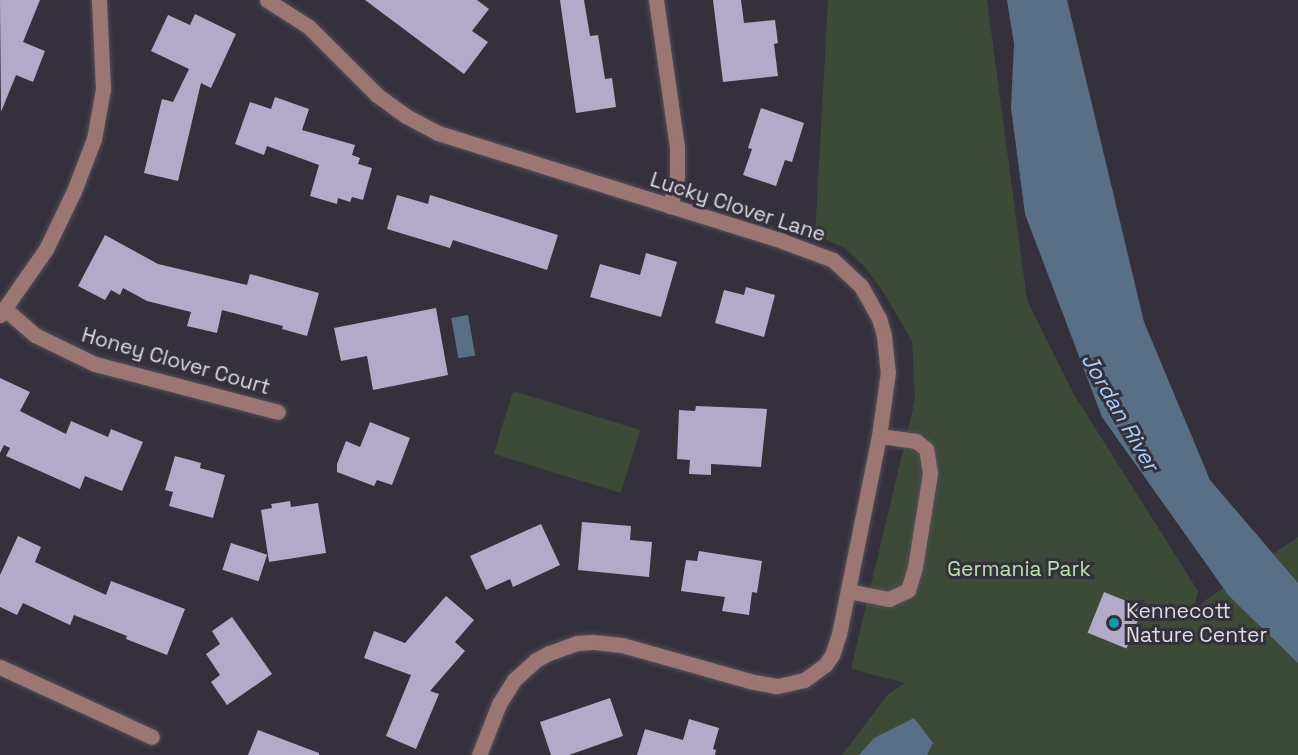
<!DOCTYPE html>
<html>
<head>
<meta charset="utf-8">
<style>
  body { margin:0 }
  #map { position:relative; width:1298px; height:755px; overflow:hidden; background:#35313c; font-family:"Space Grotesk",sans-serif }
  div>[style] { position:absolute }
  .green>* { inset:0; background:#3c4a37; transform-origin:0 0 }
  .water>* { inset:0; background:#596f86; transform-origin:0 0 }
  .building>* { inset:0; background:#b3a9c8; transform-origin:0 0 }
  .roads { filter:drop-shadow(0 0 2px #53505a) drop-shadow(0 0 2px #53505a) }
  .minor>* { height:15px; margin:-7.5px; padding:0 7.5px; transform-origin:7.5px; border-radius:7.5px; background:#9c7672 }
  .dots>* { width:16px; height:16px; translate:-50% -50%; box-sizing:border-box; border:3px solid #35313c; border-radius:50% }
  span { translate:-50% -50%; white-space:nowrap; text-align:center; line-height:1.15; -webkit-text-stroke:6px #35313c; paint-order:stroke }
  .street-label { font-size:21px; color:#dddbe2 }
  .park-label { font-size:21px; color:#bbe0b0 }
  .poi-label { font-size:21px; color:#dddbe2 }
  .left { translate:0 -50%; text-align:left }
  .water-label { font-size:22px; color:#a7cffb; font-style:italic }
</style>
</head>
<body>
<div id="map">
  <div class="green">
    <i style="clip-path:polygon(828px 0,987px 0,1027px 300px,1073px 393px,1198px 591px,1193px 613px,1207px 599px,1298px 537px,1298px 755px,842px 755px,888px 694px,905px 683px,851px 669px,915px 400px,912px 341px,884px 293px,863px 265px,844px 248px,815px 235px)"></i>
    <i style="left:513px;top:391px;width:133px;height:66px;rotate:17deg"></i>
  </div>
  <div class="water">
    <i style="clip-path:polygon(1007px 0,1067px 0,1144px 322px,1210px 480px,1298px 583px,1298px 663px,1229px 596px,1102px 417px,1025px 214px,1011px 108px,1014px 44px)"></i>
    <i style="left:468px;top:315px;width:41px;height:17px;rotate:80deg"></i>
    <i style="clip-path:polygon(914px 718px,933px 743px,927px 755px,859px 755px,874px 738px)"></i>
  </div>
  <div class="building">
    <i style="clip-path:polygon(0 0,40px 0,23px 42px,45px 51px,33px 82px,16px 75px,1px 112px)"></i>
    <i style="clip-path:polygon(365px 0,477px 0,489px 9px,472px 31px,488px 42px,464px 74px)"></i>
    <i style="clip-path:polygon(560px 0,584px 0,590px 36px,598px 35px,605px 79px,612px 78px,616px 107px,576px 113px)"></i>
    <i style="clip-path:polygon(713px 0,741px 0,744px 23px,775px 20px,778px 43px,774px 44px,778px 76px,723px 82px)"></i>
    <i style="clip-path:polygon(195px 14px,236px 34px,211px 88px,201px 83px,178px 181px,144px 173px,162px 99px,173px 102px,189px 69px,151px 51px,168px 15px,190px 25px)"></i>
    <i style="clip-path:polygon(275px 97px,309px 109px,302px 130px,355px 145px,352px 155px,360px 158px,358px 164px,372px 168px,363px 200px,352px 197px,350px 202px,338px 198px,337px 204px,310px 196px,319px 165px,267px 146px,264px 155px,235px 144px,250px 102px,271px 109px)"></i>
    <i style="clip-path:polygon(761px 108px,804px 123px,792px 162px,785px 160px,776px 186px,743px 175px,752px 149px,748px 148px)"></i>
    <i style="clip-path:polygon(397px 195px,428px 204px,430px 195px,558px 235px,547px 270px,453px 240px,450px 248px,387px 229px)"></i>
    <i style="clip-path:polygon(105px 235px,158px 264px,247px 285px,250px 274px,319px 293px,307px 336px,282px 329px,283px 326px,222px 310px,217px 333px,187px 326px,191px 312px,147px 301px,123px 288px,120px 295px,111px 290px,105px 300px,78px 286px)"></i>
    <i style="clip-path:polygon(646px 253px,677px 262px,661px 317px,590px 297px,600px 264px,640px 275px)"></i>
    <i style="clip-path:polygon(746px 287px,775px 295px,764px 337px,715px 323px,724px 290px,744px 295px)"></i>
    <i style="clip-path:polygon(436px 308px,448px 375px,373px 390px,367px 356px,341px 361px,334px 328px)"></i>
    <i style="clip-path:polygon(0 378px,30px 392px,20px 411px,66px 434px,71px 421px,108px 437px,111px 429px,143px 442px,122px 491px,85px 476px,80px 489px,6px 456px,10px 448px,4px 445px,0 453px)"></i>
    <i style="clip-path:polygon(696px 406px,767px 409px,761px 467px,711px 464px,711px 475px,689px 474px,690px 460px,677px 459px,679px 410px,695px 411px)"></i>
    <i style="clip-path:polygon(370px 422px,410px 438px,392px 485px,377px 480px,374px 486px,337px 472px,337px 464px,346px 441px,360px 447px)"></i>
    <i style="clip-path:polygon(175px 456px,201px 463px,200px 468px,225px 475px,213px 518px,169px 506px,173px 492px,165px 490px)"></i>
    <i style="clip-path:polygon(290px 501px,291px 507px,318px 503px,326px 553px,269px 562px,261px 510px,272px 508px,271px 504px)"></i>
    <i style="clip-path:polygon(582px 522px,631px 526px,630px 540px,652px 542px,649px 577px,578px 570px)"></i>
    <i style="clip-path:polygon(541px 524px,560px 565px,513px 587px,510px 579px,486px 590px,470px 556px)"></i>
    <i style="clip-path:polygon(18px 536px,41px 547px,35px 562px,106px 595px,111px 581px,185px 609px,167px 655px,126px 639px,127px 636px,74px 615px,70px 625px,23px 603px,17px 615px,0 607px,0 575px)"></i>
    <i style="left:231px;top:543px;width:38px;height:28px;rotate:18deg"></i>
    <i style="clip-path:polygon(699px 551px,762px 561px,757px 593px,752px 592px,749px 615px,722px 611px,725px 597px,681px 591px,686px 560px,697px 561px)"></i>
    <i style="left:1104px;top:592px;width:42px;height:44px;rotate:22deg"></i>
    <i style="clip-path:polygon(446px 596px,474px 620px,455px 642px,465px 651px,430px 691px,439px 694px,416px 749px,386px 736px,411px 675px,364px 658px,374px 631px,405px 643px)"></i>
    <i style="clip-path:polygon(232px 617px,272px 674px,227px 705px,211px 682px,220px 675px,206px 654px,220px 644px,212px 631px)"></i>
    <i style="clip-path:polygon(610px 698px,623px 736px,569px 755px,551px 755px,540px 722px)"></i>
    <i style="clip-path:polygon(689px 719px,719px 728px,713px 749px,716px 750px,715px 755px,637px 755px,645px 729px,683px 740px)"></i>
    <i style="clip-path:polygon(258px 730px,319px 753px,319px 755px,248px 755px)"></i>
  </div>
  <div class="roads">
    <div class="minor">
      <i style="left:267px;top:0;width:50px;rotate:32.7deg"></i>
      <i style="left:309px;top:27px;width:96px;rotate:45deg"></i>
      <i style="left:377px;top:95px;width:36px;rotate:36deg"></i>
      <i style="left:406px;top:116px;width:36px;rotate:28deg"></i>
      <i style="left:438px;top:133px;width:361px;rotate:17.4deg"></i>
      <i style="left:782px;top:241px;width:54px;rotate:20.4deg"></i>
      <i style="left:833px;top:260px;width:38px;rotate:43deg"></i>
      <i style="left:861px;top:286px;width:37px;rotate:61deg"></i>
      <i style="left:879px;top:318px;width:19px;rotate:74deg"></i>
      <i style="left:884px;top:336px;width:36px;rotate:84deg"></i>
      <i style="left:888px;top:372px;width:65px;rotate:98deg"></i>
      <i style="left:879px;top:436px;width:202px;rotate:101.4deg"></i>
      <i style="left:839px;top:634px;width:22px;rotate:108deg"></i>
      <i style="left:832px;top:655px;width:12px;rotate:125deg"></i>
      <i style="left:825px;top:665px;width:26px;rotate:144deg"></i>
      <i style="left:804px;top:680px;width:28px;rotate:167deg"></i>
      <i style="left:777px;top:686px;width:27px;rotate:-170deg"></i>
      <i style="left:750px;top:681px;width:133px;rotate:-164.3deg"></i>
      <i style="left:622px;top:645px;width:30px;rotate:-174deg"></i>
      <i style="left:592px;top:642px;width:15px;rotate:176deg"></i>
      <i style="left:577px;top:643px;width:30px;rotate:160deg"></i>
      <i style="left:549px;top:653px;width:15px;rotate:152deg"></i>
      <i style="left:536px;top:660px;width:30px;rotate:138deg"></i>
      <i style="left:514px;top:680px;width:28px;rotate:122deg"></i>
      <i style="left:499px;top:704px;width:55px;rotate:111.4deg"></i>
      <i style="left:656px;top:0;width:148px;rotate:81.9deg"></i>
      <i style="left:677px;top:147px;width:29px;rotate:90deg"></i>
      <i style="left:677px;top:176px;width:31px;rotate:103deg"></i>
      <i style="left:5px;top:309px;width:40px;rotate:41deg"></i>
      <i style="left:35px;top:335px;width:67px;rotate:25.8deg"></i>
      <i style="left:95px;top:364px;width:189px;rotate:14.7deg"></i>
      <i style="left:0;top:315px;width:80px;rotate:-55.1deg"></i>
      <i style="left:46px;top:249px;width:64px;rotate:-64.2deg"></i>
      <i style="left:74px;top:191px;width:56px;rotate:-69deg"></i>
      <i style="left:94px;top:139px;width:51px;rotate:-79.8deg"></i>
      <i style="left:103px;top:89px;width:89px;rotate:-92.6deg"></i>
      <i style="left:848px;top:591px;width:42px;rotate:11deg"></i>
      <i style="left:889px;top:599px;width:21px;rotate:-25deg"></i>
      <i style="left:908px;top:590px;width:24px;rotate:-73deg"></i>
      <i style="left:915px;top:567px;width:95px;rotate:-80.9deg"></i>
      <i style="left:930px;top:473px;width:24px;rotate:-99deg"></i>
      <i style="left:926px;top:449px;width:13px;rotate:-141deg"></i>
      <i style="left:916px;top:441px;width:37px;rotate:-172deg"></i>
      <i style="left:0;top:667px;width:167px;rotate:24.7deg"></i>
    </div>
  </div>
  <div class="dots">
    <i style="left:1114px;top:623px;background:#0f9aa8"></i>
  </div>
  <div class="street-label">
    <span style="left:738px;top:207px;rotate:18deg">Lucky Clover Lane</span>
    <span style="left:176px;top:361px;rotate:16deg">Honey Clover Court</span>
  </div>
  <div class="park-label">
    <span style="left:1019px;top:569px">Germania Park</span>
  </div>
  <div class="poi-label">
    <span class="left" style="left:1126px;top:623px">Kennecott<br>Nature Center</span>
  </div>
  <div class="water-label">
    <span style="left:1120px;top:412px;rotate:60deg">Jordan River</span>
  </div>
</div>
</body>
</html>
